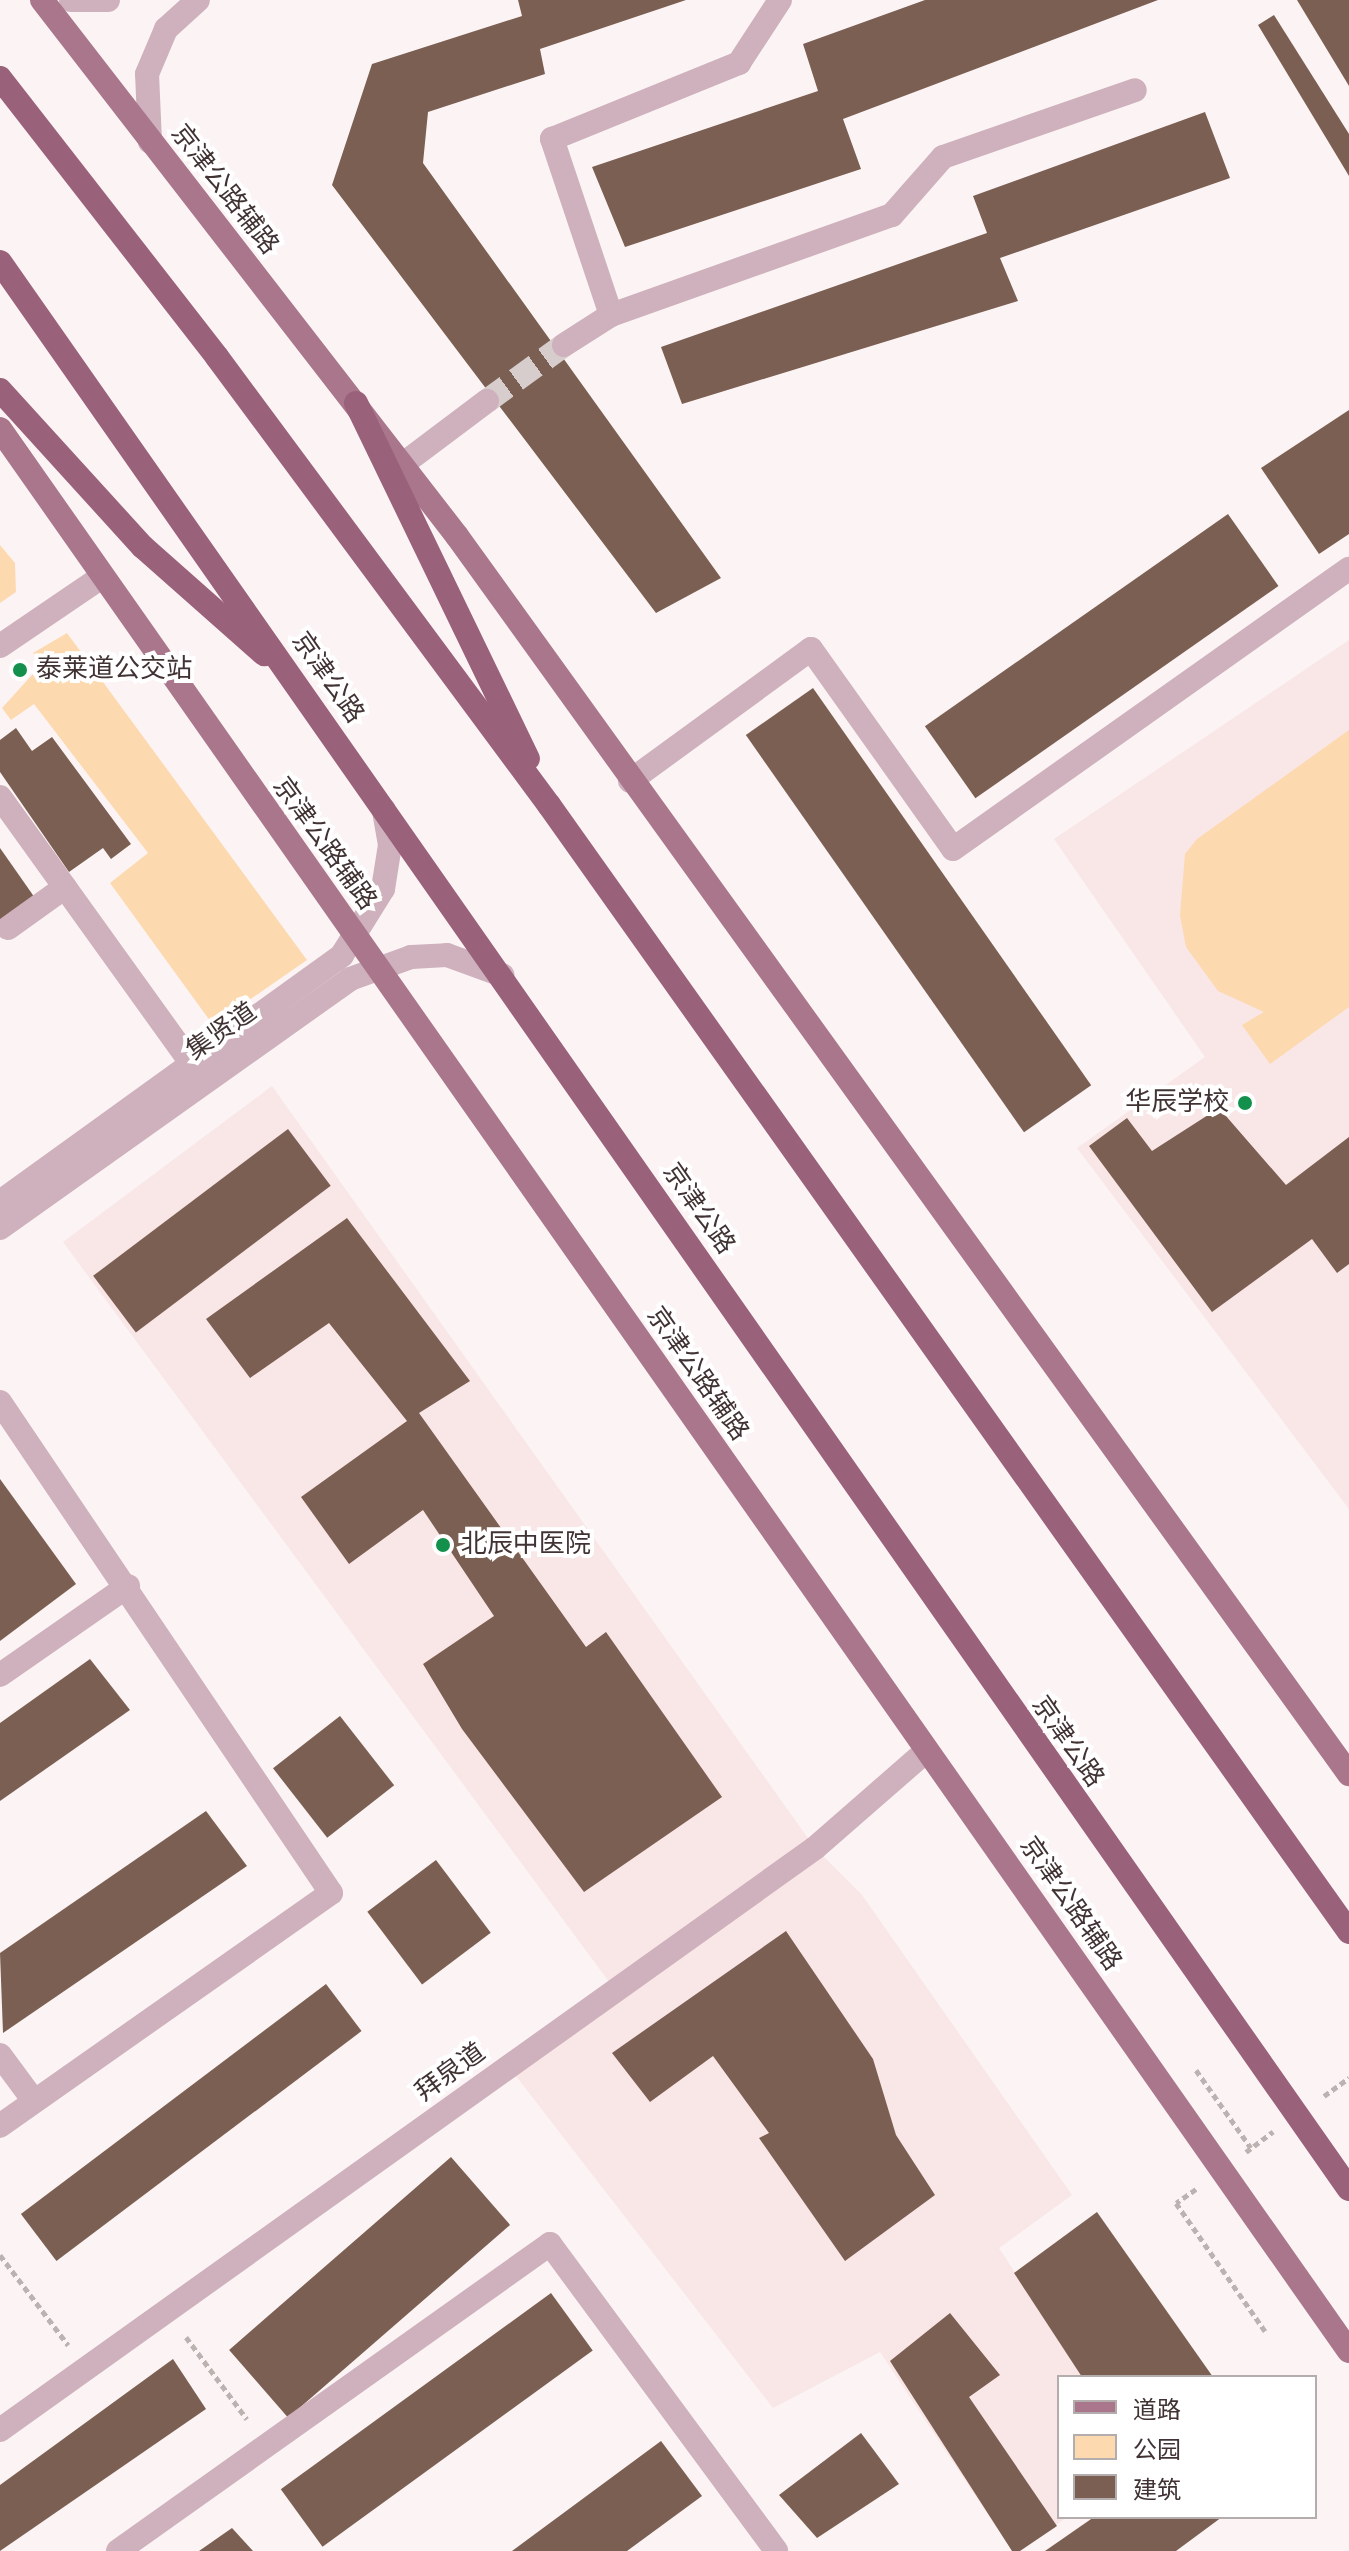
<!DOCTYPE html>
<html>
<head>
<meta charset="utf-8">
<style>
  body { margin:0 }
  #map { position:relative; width:1349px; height:2551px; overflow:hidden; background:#fcf4f4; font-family:"Sofia Sans Condensed","Noto Sans SC",sans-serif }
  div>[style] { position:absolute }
  .built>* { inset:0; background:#f9e6e6 }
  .green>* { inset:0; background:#fdd9af }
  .building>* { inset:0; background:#7b5f52; transform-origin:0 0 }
  .minor-tunnel>* { height:24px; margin-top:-12px; transform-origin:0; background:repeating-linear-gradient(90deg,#d7cdcd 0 24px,transparent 0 36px) }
  .path>* { height:5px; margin-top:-2.5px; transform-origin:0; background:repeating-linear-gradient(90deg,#bcb2b2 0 6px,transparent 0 10px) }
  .minor>* { height:24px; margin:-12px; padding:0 12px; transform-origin:12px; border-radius:12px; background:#ceb1bc }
  .major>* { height:24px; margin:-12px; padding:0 12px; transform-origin:12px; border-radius:12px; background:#a9768c }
  .highway>* { height:24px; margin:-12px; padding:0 12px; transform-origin:12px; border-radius:12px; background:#9a617a }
  .dots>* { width:22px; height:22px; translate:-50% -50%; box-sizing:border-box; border:4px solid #fff; border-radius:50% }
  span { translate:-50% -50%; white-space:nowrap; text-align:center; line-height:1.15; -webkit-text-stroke:8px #fff; paint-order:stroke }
  .street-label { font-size:26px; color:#413333 }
  .poi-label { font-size:26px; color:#413333 }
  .left { translate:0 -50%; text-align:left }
  .right { translate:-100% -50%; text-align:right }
  .legend { position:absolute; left:1057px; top:2375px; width:260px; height:144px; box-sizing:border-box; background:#fff; border:2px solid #b3adad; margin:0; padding:10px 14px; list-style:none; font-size:24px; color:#413333 }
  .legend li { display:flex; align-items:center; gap:16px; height:40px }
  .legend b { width:40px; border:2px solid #b3adad }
</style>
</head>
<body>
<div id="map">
  <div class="built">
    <i style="clip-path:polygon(1349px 640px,1349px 1509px,1077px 1148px,1205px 1057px,1054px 839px)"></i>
    <i style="clip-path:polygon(272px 1086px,815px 1848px,862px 1895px,1072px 2195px,999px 2248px,1083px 2377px,1059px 2377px,1059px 2517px,1067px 2517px,1020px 2551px,1012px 2551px,880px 2352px,773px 2408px,509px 2067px,615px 1990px,63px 1242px)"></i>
  </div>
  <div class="green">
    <i style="clip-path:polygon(0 545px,15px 563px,16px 592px,0 603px)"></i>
    <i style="clip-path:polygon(67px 633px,307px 960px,213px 1025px,110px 883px,148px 853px,34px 704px,11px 720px,2px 708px,41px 665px,33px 653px)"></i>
    <i style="clip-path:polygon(1349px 730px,1349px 1007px,1270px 1064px,1242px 1025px,1264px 1012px,1218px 991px,1186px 947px,1180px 915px,1185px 854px,1197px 839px)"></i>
  </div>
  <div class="building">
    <i style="clip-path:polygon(518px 0,686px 0,540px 49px,545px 74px,428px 112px,423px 163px,721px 578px,656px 613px,332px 185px,372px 64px,522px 16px)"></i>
    <i style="clip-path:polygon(925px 0,1158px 0,843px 119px,861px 169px,625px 247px,592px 167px,818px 91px,803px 44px)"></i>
    <i style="clip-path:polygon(1297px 0,1349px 0,1349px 86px)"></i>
    <i style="clip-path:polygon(1274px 15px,1349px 134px,1349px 176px,1258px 25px)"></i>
    <i style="clip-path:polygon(1205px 112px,1230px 178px,1000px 258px,1018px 301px,682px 404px,661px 347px,987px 233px,973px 196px)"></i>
    <i style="clip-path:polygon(1349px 410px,1349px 534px,1319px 554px,1261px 468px)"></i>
    <i style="left:1228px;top:514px;width:88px;height:370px;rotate:55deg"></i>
    <i style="left:813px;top:688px;width:485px;height:82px;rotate:55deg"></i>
    <i style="clip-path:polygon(16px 728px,32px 751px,52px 737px,131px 844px,111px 859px,103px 848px,69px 872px,0 772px,0 740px)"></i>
    <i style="clip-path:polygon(0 848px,35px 898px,0 923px)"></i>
    <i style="clip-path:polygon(1219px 1108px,1286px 1185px,1349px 1137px,1349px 1264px,1337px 1273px,1312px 1239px,1212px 1312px,1089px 1146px,1127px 1118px,1152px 1151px)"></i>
    <i style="left:288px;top:1129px;width:71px;height:244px;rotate:53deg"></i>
    <i style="clip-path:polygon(347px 1218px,470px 1381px,419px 1413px,586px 1647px,606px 1632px,722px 1797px,584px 1892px,462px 1729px,423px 1664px,494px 1616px,423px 1510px,349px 1564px,301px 1497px,407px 1421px,329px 1323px,250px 1378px,206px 1319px)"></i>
    <i style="clip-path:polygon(0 1479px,76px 1584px,0 1641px)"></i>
    <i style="clip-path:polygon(90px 1659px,130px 1710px,0 1801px,0 1723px)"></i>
    <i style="left:340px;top:1716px;width:88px;height:85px;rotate:52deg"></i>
    <i style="clip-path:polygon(206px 1811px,247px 1866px,3px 2033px,0 1953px)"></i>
    <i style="left:436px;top:1860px;width:91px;height:86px;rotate:53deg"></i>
    <i style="clip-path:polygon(786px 1931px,873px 2059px,896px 2135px,935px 2195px,845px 2261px,759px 2138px,769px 2133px,713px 2056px,650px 2102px,612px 2053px)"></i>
    <i style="left:326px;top:1984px;width:59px;height:382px;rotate:53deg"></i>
    <i style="left:451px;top:2157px;width:90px;height:294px;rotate:49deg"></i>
    <i style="clip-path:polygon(1097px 2212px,1213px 2377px,1082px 2377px,1014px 2273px)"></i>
    <i style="left:551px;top:2293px;width:71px;height:334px;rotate:54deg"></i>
    <i style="clip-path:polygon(950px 2313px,1000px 2375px,969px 2397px,1057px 2526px,1020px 2551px,1012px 2551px,890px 2361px)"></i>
    <i style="clip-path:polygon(173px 2359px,206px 2409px,0 2551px,0 2485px)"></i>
    <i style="clip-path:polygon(861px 2433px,899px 2484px,817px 2538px,779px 2495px)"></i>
    <i style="clip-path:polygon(661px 2441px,702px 2496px,627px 2551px,512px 2551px)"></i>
    <i style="clip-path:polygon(1094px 2517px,1222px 2517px,1176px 2551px,1045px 2551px)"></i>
    <i style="clip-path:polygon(232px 2528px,253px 2551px,199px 2551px)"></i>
  </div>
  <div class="minor-tunnel">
    <i style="left:487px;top:401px;width:95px;rotate:-36deg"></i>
  </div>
  <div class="path">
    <i style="left:1196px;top:2070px;width:95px;rotate:54.8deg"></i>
    <i style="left:1324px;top:2096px;width:31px;rotate:-36deg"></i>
    <i style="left:1246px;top:2152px;width:34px;rotate:-37deg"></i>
    <i style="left:1196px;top:2189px;width:24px;rotate:145deg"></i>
    <i style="left:1176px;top:2203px;width:156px;rotate:55.2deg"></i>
    <i style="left:0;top:2255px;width:113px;rotate:52.9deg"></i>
    <i style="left:186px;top:2337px;width:102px;rotate:53.4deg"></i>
  </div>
  <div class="minor">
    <i style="left:71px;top:0;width:37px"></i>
    <i style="left:150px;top:142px;width:68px;rotate:-92.5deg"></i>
    <i style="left:147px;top:74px;width:49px;rotate:-67.1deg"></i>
    <i style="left:166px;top:29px;width:43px;rotate:-42.2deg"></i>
    <i style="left:611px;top:315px;width:186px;rotate:-108.5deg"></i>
    <i style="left:552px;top:139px;width:202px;rotate:-22.1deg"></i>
    <i style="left:739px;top:63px;width:75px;rotate:-56.9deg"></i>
    <i style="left:564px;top:345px;width:56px;rotate:-32.6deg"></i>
    <i style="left:611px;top:315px;width:298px;rotate:-19.6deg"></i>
    <i style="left:892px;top:215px;width:77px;rotate:-48.7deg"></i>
    <i style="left:943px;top:157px;width:203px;rotate:-19.2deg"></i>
    <i style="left:403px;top:464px;width:105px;rotate:-36.9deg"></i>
    <i style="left:0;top:646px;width:121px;rotate:-34.2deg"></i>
    <i style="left:630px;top:781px;width:224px;rotate:-36.1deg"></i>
    <i style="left:811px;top:649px;width:245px;rotate:54.6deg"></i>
    <i style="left:953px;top:849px;width:485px;rotate:-35.3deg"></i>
    <i style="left:0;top:797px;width:346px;rotate:54.3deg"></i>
    <i style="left:8px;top:928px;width:70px;rotate:-35.7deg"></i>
    <i style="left:0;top:1202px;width:422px;rotate:-35.8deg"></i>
    <i style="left:342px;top:955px;width:78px;rotate:-58.2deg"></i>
    <i style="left:383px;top:889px;width:45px;rotate:-81deg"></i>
    <i style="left:390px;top:845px;width:36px;rotate:-100deg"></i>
    <i style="left:0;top:1228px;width:430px;rotate:-35.4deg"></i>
    <i style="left:350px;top:979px;width:65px;rotate:-19.8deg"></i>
    <i style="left:411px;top:957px;width:36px;rotate:-3deg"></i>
    <i style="left:447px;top:955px;width:59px;rotate:20deg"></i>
    <i style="left:0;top:1402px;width:592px;rotate:56.01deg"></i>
    <i style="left:331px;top:1893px;width:405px;rotate:144.9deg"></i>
    <i style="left:0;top:1675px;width:156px;rotate:-34.8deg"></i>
    <i style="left:0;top:2055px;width:57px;rotate:53.5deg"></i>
    <i style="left:0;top:2430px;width:1001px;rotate:-35.53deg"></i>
    <i style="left:815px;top:1848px;width:147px;rotate:-41.1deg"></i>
    <i style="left:118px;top:2551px;width:530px;rotate:-35.4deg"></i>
    <i style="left:550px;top:2244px;width:381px;rotate:53.6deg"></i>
  </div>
  <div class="major">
    <i style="left:42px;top:0;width:678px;rotate:52.25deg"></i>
    <i style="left:457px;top:536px;width:1526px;rotate:54.23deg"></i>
    <i style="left:0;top:429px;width:2348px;rotate:54.94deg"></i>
  </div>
  <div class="highway">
    <i style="left:0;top:78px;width:353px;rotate:52.1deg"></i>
    <i style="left:217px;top:357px;width:558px;rotate:53.46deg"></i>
    <i style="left:549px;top:805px;width:1382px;rotate:54.63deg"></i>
    <i style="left:0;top:262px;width:2352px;rotate:55.01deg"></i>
    <i style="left:0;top:390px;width:212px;rotate:47.7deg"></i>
    <i style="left:143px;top:547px;width:162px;rotate:41.5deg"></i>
    <i style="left:356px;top:403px;width:395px;rotate:64.2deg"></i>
  </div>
  <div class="dots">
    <i style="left:20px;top:670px;background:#14904d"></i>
    <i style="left:1245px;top:1103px;background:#14904d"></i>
    <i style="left:443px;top:1545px;background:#14904d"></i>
  </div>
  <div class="street-label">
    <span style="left:224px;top:190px;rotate:52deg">京津公路辅路</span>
    <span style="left:327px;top:678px;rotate:55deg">京津公路</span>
    <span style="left:324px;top:844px;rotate:54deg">京津公路辅路</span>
    <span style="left:222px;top:1032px;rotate:-35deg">集贤道</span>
    <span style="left:698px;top:1209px;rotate:55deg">京津公路</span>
    <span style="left:697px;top:1374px;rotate:55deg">京津公路辅路</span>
    <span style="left:1067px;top:1742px;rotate:55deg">京津公路</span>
    <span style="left:1070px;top:1904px;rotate:55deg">京津公路辅路</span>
    <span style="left:451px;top:2073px;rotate:-36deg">拜泉道</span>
  </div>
  <div class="poi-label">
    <span class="left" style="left:36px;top:670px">泰莱道公交站</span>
    <span class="right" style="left:1229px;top:1103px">华辰学校</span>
    <span class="left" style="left:461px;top:1545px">北辰中医院</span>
  </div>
  <ul class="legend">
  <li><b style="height:10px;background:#a9768c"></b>道路</li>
  <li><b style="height:22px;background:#fdd9af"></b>公园</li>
  <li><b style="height:22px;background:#7b5f52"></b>建筑</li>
  </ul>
</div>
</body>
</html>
